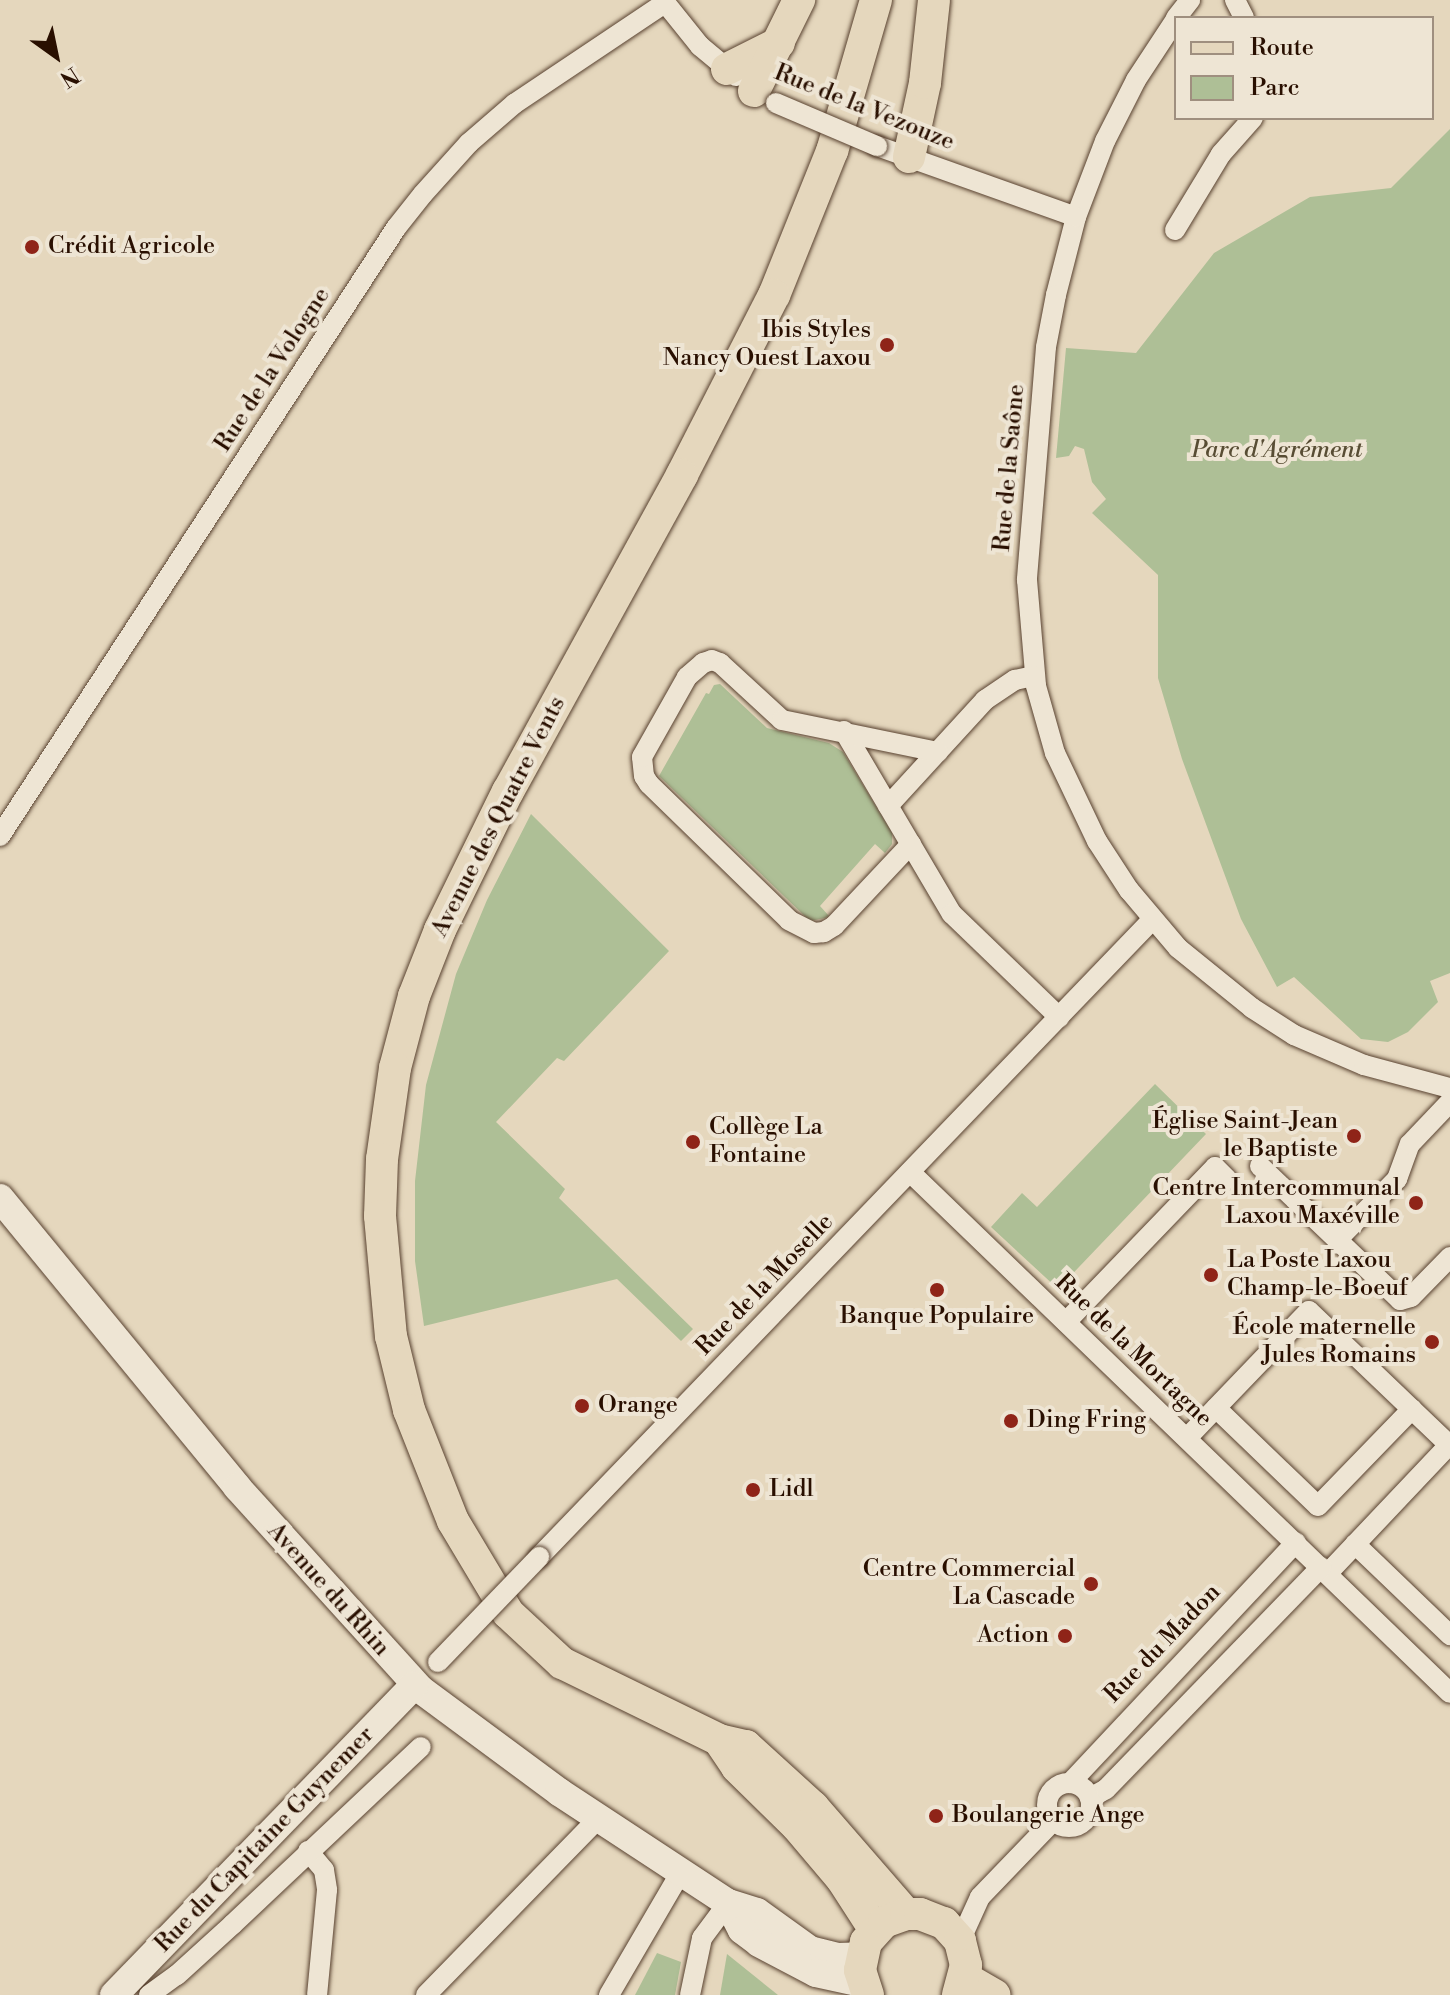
<!DOCTYPE html>
<html>
<head>
<meta charset="utf-8">
<style>
  body { margin:0 }
  #map { position:relative; width:1450px; height:1995px; overflow:hidden; background:#e5d7bd; font-family:"Libre Bodoni",serif }
  div>[style] { position:absolute }
  .green>* { inset:0; background:#aebf96 }
  .roads { filter:drop-shadow(0 0 2px #58412f) drop-shadow(0 0 2px #58412f) }
  .street>* { height:20px; margin:-10px; padding:0 10px; transform-origin:10px; border-radius:10px; background:#eee5d4 }
  .street>.ring { margin:-10px; padding:0; box-sizing:content-box; background:none; border:20px solid #eee5d4; border-radius:50% }
  .secondary>* { height:28px; margin:-14px; padding:0 14px; transform-origin:14px; border-radius:14px; background:#eee5d4 }
  .primary>* { height:32px; margin:-16px; padding:0 16px; transform-origin:16px; border-radius:16px; background:#e5d7bd }
  .bridges { filter:drop-shadow(0 0 2px #58412f) drop-shadow(0 0 2px #58412f) }
  .street-bridge>* { height:20px; margin:-10px; padding:0 10px; transform-origin:10px; border-radius:10px; background:#eee5d4 }
  .dots>* { width:22px; height:22px; translate:-50% -50%; box-sizing:border-box; border:4px solid #eee5d4; border-radius:50% }
  span { translate:-50% -50%; white-space:nowrap; text-align:center; line-height:1.15; -webkit-text-stroke:8px #eee5d4; paint-order:stroke }
  .street-label { font-size:24px; color:#290f00 }
  .poi-label { font-size:24px; color:#290f00 }
  .left { translate:0 -50%; text-align:left }
  .right { translate:-100% -50%; text-align:right }
  .park-label { font-size:24px; color:#584d34; font-style:italic }
  .legend { position:absolute; left:1174px; top:16px; width:260px; height:104px; box-sizing:border-box; background:#eee5d4; border:2px solid #9f8f7f; margin:0; padding:10px 14px; list-style:none; font-size:24px; color:#290f00 }
  .legend li { display:flex; align-items:center; gap:16px; height:40px }
  .legend b { width:40px; border:2px solid #9f8f7f }
  .north { position:absolute; left:16px; top:16px; width:80px; height:80px; -webkit-text-stroke:6px #eee5d4; paint-order:stroke; rotate:147deg; font-size:22px; font-weight:700; line-height:32px; text-align:center; color:#290f00 }
  .north::after { content:''; display:block; margin:auto; width:28px; height:36px; background:#290f00; clip-path:polygon(50% 0,100% 100%,50% 72%,0 100%) }
</style>
</head>
<body>
<div id="map">
  <div class="green">
    <i style="clip-path:polygon(1450px 129px,1450px 973px,1430px 981px,1438px 1002px,1408px 1032px,1388px 1042px,1361px 1039px,1294px 977px,1277px 987px,1241px 919px,1182px 759px,1158px 678px,1158px 575px,1092px 513px,1106px 499px,1092px 482px,1084px 449px,1075px 446px,1069px 456px,1056px 458px,1066px 348px,1136px 353px,1214px 253px,1310px 197px,1391px 188px)"></i>
    <i style="clip-path:polygon(720px 684px,767px 728px,829px 743px,843px 752px,892px 833px,892px 844px,885px 853px,875px 844px,820px 906px,829px 916px,825px 918px,810px 921px,659px 776px,706px 693px,709px 694px,714px 685px)"></i>
    <i style="clip-path:polygon(531px 814px,669px 951px,564px 1061px,557px 1058px,496px 1122px,565px 1189px,559px 1198px,693px 1329px,681px 1341px,617px 1279px,424px 1326px,415px 1261px,415px 1181px,426px 1085px,456px 974px,487px 900px)"></i>
    <i style="clip-path:polygon(1155px 1084px,1206px 1134px,1058px 1289px,991px 1227px,1022px 1193px,1037px 1207px)"></i>
    <i style="clip-path:polygon(657px 1953px,681px 1962px,675px 1995px,635px 1995px)"></i>
    <i style="clip-path:polygon(727px 1954px,778px 1995px,720px 1995px)"></i>
  </div>
  <div class="roads">
    <div class="street">
      <i style="left:663px;top:0;width:59px;rotate:51.2deg"></i>
      <i style="left:700px;top:46px;width:47px;rotate:39.8deg"></i>
      <i style="left:1235px;top:0;width:20px;rotate:63deg"></i>
      <i style="left:1176px;top:18px;width:23px;rotate:-52deg"></i>
      <i style="left:1176px;top:19px;width:73px;rotate:123.3deg"></i>
      <i style="left:1136px;top:80px;width:68px;rotate:116.9deg"></i>
      <i style="left:1105px;top:141px;width:81px;rotate:110.9deg"></i>
      <i style="left:1076px;top:217px;width:81px;rotate:104.4deg"></i>
      <i style="left:1056px;top:295px;width:53px;rotate:100.9deg"></i>
      <i style="left:1046px;top:347px;width:234px;rotate:94.7deg"></i>
      <i style="left:1027px;top:580px;width:106px;rotate:85.1deg"></i>
      <i style="left:1036px;top:686px;width:70px;rotate:74.2deg"></i>
      <i style="left:1055px;top:753px;width:98px;rotate:64.5deg"></i>
      <i style="left:1097px;top:841px;width:59px;rotate:56.9deg"></i>
      <i style="left:1129px;top:890px;width:76px;rotate:49.8deg"></i>
      <i style="left:1178px;top:948px;width:95px;rotate:39deg"></i>
      <i style="left:1252px;top:1008px;width:50px;rotate:32.7deg"></i>
      <i style="left:1294px;top:1035px;width:76px;rotate:23.2deg"></i>
      <i style="left:1364px;top:1065px;width:89px;rotate:15deg"></i>
      <i style="left:877px;top:146px;width:211px;rotate:19.6deg"></i>
      <i style="left:1175px;top:230px;width:89px;rotate:-58.8deg"></i>
      <i style="left:1221px;top:154px;width:48px;rotate:-48.4deg"></i>
      <i style="left:844px;top:731px;width:212px;rotate:59.5deg"></i>
      <i style="left:952px;top:914px;width:149px;rotate:43.9deg"></i>
      <i style="left:888px;top:806px;width:144px;rotate:-47.5deg"></i>
      <i style="left:985px;top:700px;width:36px;rotate:-34deg"></i>
      <i style="left:1015px;top:680px;width:19px;rotate:-12deg"></i>
      <i style="left:0;top:836px;width:726px;rotate:-56.92deg"></i>
      <i style="left:396px;top:228px;width:43px;rotate:-51.5deg"></i>
      <i style="left:423px;top:194px;width:69px;rotate:-48deg"></i>
      <i style="left:469px;top:143px;width:60px;rotate:-40.9deg"></i>
      <i style="left:514px;top:104px;width:182px;rotate:-33.8deg"></i>
      <i style="left:911px;top:844px;width:112px;rotate:133.2deg"></i>
      <i style="left:834px;top:926px;width:12px;rotate:149deg"></i>
      <i style="left:824px;top:932px;width:10px;rotate:174deg"></i>
      <i style="left:814px;top:933px;width:28px;rotate:-153deg"></i>
      <i style="left:789px;top:920px;width:195px;rotate:-135.8deg"></i>
      <i style="left:649px;top:784px;width:9px;rotate:-122deg"></i>
      <i style="left:644px;top:776px;width:19px;rotate:-96deg"></i>
      <i style="left:642px;top:757px;width:92px;rotate:-60.6deg"></i>
      <i style="left:687px;top:677px;width:21px;rotate:-41deg"></i>
      <i style="left:703px;top:663px;width:9px;rotate:-18deg"></i>
      <i style="left:712px;top:660px;width:9px;rotate:21deg"></i>
      <i style="left:720px;top:663px;width:84px;rotate:42.6deg"></i>
      <i style="left:782px;top:720px;width:159px;rotate:11.6deg"></i>
      <i style="left:1260px;top:1166px;width:194px;rotate:43.7deg"></i>
      <i style="left:1400px;top:1300px;width:11px;rotate:-15deg"></i>
      <i style="left:1411px;top:1297px;width:56px;rotate:-45.7deg"></i>
      <i style="left:910px;top:1172px;width:750px;rotate:43.97deg"></i>
      <i style="left:1337px;top:1240px;width:86px;rotate:-45.5deg"></i>
      <i style="left:1397px;top:1179px;width:37px;rotate:-70deg"></i>
      <i style="left:1410px;top:1144px;width:58px;rotate:-46.4deg"></i>
      <i style="left:1066px;top:1322px;width:215px;rotate:-46.1deg"></i>
      <i style="left:1215px;top:1167px;width:17px;rotate:45deg"></i>
      <i style="left:1216px;top:1408px;width:141px;rotate:43.9deg"></i>
      <i style="left:1318px;top:1506px;width:135px;rotate:-45.9deg"></i>
      <i style="left:1187px;top:1438px;width:176px;rotate:-46.2deg"></i>
      <i style="left:1309px;top:1311px;width:194px;rotate:43.7deg"></i>
      <i style="left:1449px;top:1445px;width:176px;rotate:133.4deg"></i>
      <i style="left:1355px;top:1544px;width:132px;rotate:43.8deg"></i>
      <i style="left:539px;top:1557px;width:884px;rotate:-46.1deg"></i>
      <i style="left:1070px;top:1783px;width:330px;rotate:-46.8deg"></i>
      <i class="ring" style="left:1047px;top:1783px;width:24px;height:24px"></i>
      <i style="left:1090px;top:1798px;width:18px;rotate:-29deg"></i>
      <i style="left:1106px;top:1789px;width:309px;rotate:-45.9deg"></i>
      <i style="left:308px;top:1851px;width:25px;rotate:50deg"></i>
      <i style="left:324px;top:1870px;width:20px;rotate:81deg"></i>
      <i style="left:327px;top:1890px;width:105px;rotate:95.4deg"></i>
      <i style="left:960px;top:1941px;width:48px;rotate:-65.6deg"></i>
      <i style="left:980px;top:1897px;width:107px;rotate:-46.1deg"></i>
      <i style="left:149px;top:1995px;width:34px;rotate:-36deg"></i>
      <i style="left:177px;top:1975px;width:76px;rotate:-42.3deg"></i>
      <i style="left:233px;top:1924px;width:258px;rotate:-43.3deg"></i>
      <i style="left:426px;top:1995px;width:249px;rotate:-45.7deg"></i>
      <i style="left:609px;top:1995px;width:143px;rotate:-59.7deg"></i>
      <i style="left:690px;top:1995px;width:58px;rotate:-78.1deg"></i>
      <i style="left:702px;top:1938px;width:44px;rotate:-53.4deg"></i>
    </div>
    <div class="secondary">
      <i style="left:0;top:1198px;width:374px;rotate:50.6deg"></i>
      <i style="left:237px;top:1487px;width:273px;rotate:47.8deg"></i>
      <i style="left:420px;top:1689px;width:173px;rotate:36.5deg"></i>
      <i style="left:559px;top:1792px;width:202px;rotate:33.3deg"></i>
      <i style="left:728px;top:1903px;width:30px;rotate:17deg"></i>
      <i style="left:757px;top:1912px;width:65px;rotate:35.6deg"></i>
      <i style="left:810px;top:1950px;width:29px;rotate:14deg"></i>
      <i style="left:838px;top:1957px;width:23px;rotate:-2deg"></i>
      <i style="left:728px;top:1903px;width:30px;rotate:63deg"></i>
      <i style="left:742px;top:1930px;width:21px;rotate:37deg"></i>
      <i style="left:759px;top:1943px;width:64px;rotate:27.8deg"></i>
      <i style="left:816px;top:1973px;width:47px;rotate:12.3deg"></i>
      <i style="left:114px;top:1995px;width:431px;rotate:-45.9deg"></i>
    </div>
    <div class="primary">
      <i style="left:876px;top:0;width:157px;rotate:106.2deg"></i>
      <i style="left:832px;top:151px;width:155px;rotate:111.9deg"></i>
      <i style="left:774px;top:295px;width:202px;rotate:117.1deg"></i>
      <i style="left:682px;top:475px;width:361px;rotate:118.8deg"></i>
      <i style="left:508px;top:791px;width:155px;rotate:116.1deg"></i>
      <i style="left:440px;top:930px;width:71px;rotate:111.5deg"></i>
      <i style="left:414px;top:996px;width:74px;rotate:104.8deg"></i>
      <i style="left:395px;top:1068px;width:92px;rotate:98.1deg"></i>
      <i style="left:382px;top:1159px;width:57px;rotate:92deg"></i>
      <i style="left:380px;top:1216px;width:121px;rotate:84.8deg"></i>
      <i style="left:391px;top:1336px;width:76px;rotate:76.3deg"></i>
      <i style="left:409px;top:1410px;width:119px;rotate:68.4deg"></i>
      <i style="left:453px;top:1521px;width:107px;rotate:59.1deg"></i>
      <i style="left:508px;top:1613px;width:74px;rotate:42.8deg"></i>
      <i style="left:562px;top:1663px;width:175px;rotate:26.1deg"></i>
      <i style="left:719px;top:1740px;width:28px;rotate:13deg"></i>
      <i style="left:746px;top:1746px;width:91px;rotate:42.3deg"></i>
      <i style="left:813px;top:1807px;width:142px;rotate:49deg"></i>
      <i style="left:727px;top:69px;width:58px;rotate:-26.6deg"></i>
      <i style="left:754px;top:91px;width:102px;rotate:-63.7deg"></i>
      <i style="left:909px;top:157px;width:76px;rotate:-77.8deg"></i>
      <i style="left:925px;top:83px;width:83px;rotate:-83.8deg"></i>
      <i style="left:719px;top:1740px;width:32px;rotate:56deg"></i>
      <i style="left:737px;top:1767px;width:84px;rotate:44.5deg"></i>
      <i style="left:797px;top:1826px;width:70px;rotate:49.7deg"></i>
      <i style="left:842px;top:1879px;width:61px;rotate:57.1deg"></i>
      <i style="left:965px;top:1978px;width:34px;rotate:30deg"></i>
      <i style="left:868px;top:1995px;width:26px;rotate:-108deg"></i>
      <i style="left:860px;top:1970px;width:29px;rotate:-78deg"></i>
      <i style="left:866px;top:1942px;width:27px;rotate:-48deg"></i>
      <i style="left:884px;top:1922px;width:23px;rotate:-20deg"></i>
      <i style="left:906px;top:1914px;width:14px"></i>
      <i style="left:920px;top:1914px;width:26px;rotate:21deg"></i>
      <i style="left:944px;top:1923px;width:24px;rotate:48deg"></i>
      <i style="left:960px;top:1941px;width:25px;rotate:76deg"></i>
      <i style="left:966px;top:1965px;width:31px;rotate:105deg"></i>
    </div>
  </div>
  <div class="bridges">
    <div class="street-bridge">
      <i style="left:776px;top:103px;width:110px;rotate:23.1deg"></i>
      <i style="left:438px;top:1662px;width:146px;rotate:-46.1deg"></i>
    </div>
  </div>
  <div class="dots">
    <i style="left:32px;top:247px;background:#8f2418"></i>
    <i style="left:887px;top:345px;background:#8f2418"></i>
    <i style="left:1354px;top:1136px;background:#8f2418"></i>
    <i style="left:693px;top:1142px;background:#8f2418"></i>
    <i style="left:1416px;top:1203px;background:#8f2418"></i>
    <i style="left:1211px;top:1275px;background:#8f2418"></i>
    <i style="left:937px;top:1290px;background:#8f2418"></i>
    <i style="left:1432px;top:1342px;background:#8f2418"></i>
    <i style="left:582px;top:1406px;background:#8f2418"></i>
    <i style="left:1011px;top:1421px;background:#8f2418"></i>
    <i style="left:753px;top:1490px;background:#8f2418"></i>
    <i style="left:1091px;top:1584px;background:#8f2418"></i>
    <i style="left:1065px;top:1636px;background:#8f2418"></i>
    <i style="left:936px;top:1816px;background:#8f2418"></i>
  </div>
  <div class="street-label">
    <span style="left:864px;top:108px;rotate:22deg">Rue de la Vezouze</span>
    <span style="left:273px;top:370px;rotate:-57deg">Rue de la Vologne</span>
    <span style="left:1010px;top:468px;rotate:-85deg">Rue de la Saône</span>
    <span style="left:499px;top:817px;rotate:-63deg">Avenue des Quatre Vents</span>
    <span style="left:765px;top:1285px;rotate:-46deg">Rue de la Moselle</span>
    <span style="left:1133px;top:1351px;rotate:44deg">Rue de la Mortagne</span>
    <span style="left:328px;top:1590px;rotate:48deg">Avenue du Rhin</span>
    <span style="left:1163px;top:1644px;rotate:-46deg">Rue du Madon</span>
    <span style="left:265px;top:1840px;rotate:-46deg">Rue du Capitaine Guynemer</span>
  </div>
  <div class="poi-label">
    <span class="left" style="left:48px;top:247px">Crédit Agricole</span>
    <span class="right" style="left:871px;top:345px">Ibis Styles<br>Nancy Ouest Laxou</span>
    <span class="right" style="left:1338px;top:1136px">Église Saint-Jean<br>le Baptiste</span>
    <span class="left" style="left:709px;top:1142px">Collège La<br>Fontaine</span>
    <span class="right" style="left:1400px;top:1203px">Centre Intercommunal<br>Laxou Maxéville</span>
    <span class="left" style="left:1227px;top:1275px">La Poste Laxou<br>Champ-le-Boeuf</span>
    <span style="left:937px;top:1317px">Banque Populaire</span>
    <span class="right" style="left:1416px;top:1342px">École maternelle<br>Jules Romains</span>
    <span class="left" style="left:598px;top:1406px">Orange</span>
    <span class="left" style="left:1027px;top:1421px">Ding Fring</span>
    <span class="left" style="left:769px;top:1490px">Lidl</span>
    <span class="right" style="left:1075px;top:1584px">Centre Commercial<br>La Cascade</span>
    <span class="right" style="left:1049px;top:1636px">Action</span>
    <span class="left" style="left:952px;top:1816px">Boulangerie Ange</span>
  </div>
  <div class="park-label">
    <span style="left:1277px;top:451px">Parc d'Agrément</span>
  </div>
  <ul class="legend">
  <li><b style="height:10px;background:#e5d7bd"></b>Route</li>
  <li><b style="height:22px;background:#aebf96"></b>Parc</li>
  </ul>
  <div class="north">N</div>
</div>
</body>
</html>
